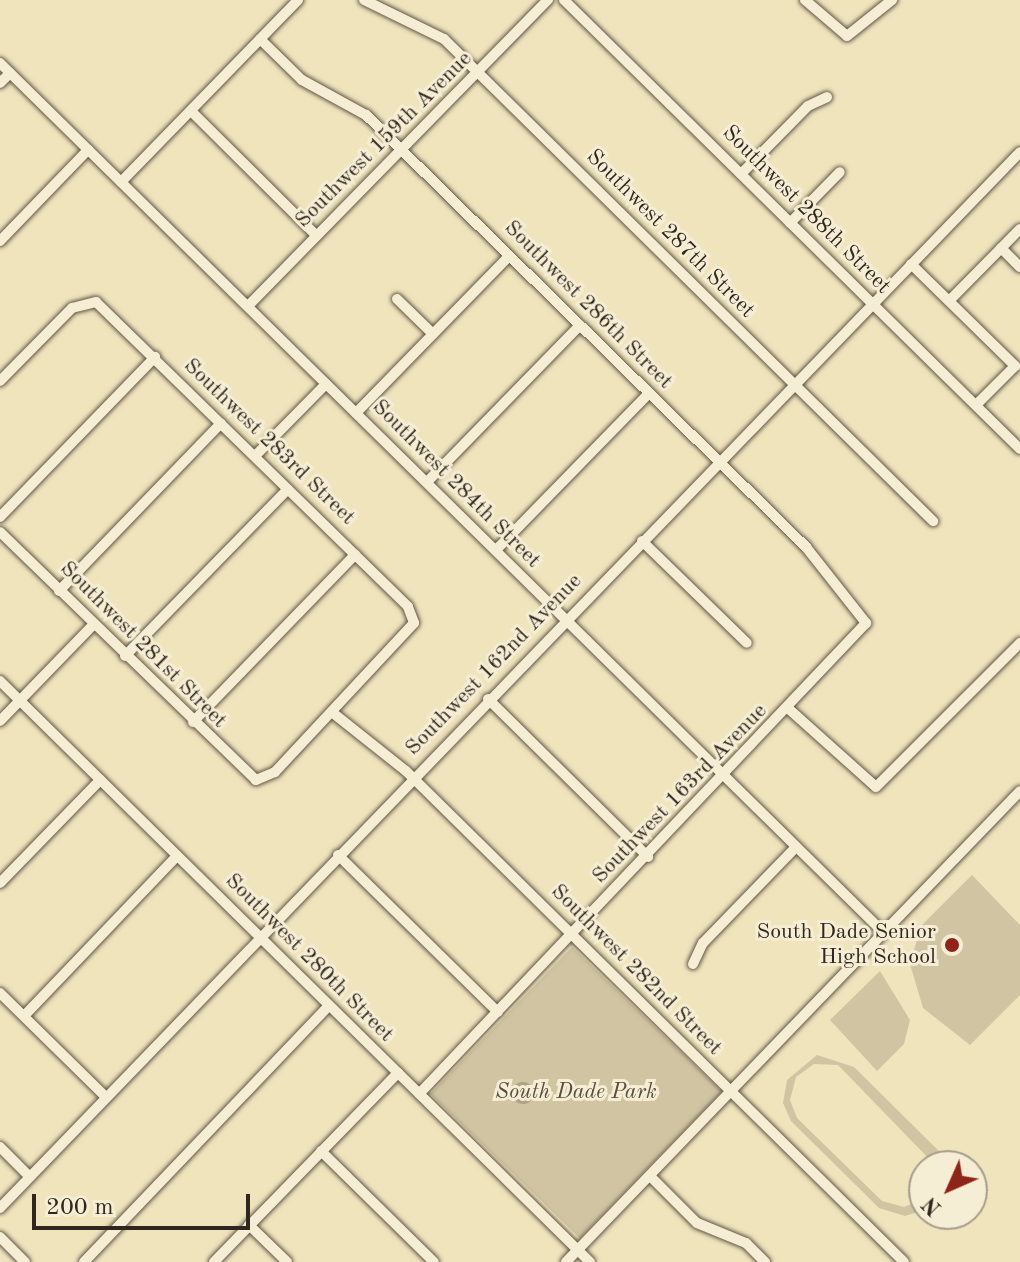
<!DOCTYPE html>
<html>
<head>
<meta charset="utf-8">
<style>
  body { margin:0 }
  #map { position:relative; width:1020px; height:1262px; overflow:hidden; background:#f0e4bd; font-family:"Old Standard TT",serif }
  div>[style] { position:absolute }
  .green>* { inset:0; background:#d0c4a2; transform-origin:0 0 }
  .water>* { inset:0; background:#afa387 }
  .round { border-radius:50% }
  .roads { filter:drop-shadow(0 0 2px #615646) drop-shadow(0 0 2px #615646) }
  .minor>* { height:10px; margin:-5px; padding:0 5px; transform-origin:5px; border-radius:5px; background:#f5edd4 }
  .dots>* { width:22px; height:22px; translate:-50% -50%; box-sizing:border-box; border:4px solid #f5edd4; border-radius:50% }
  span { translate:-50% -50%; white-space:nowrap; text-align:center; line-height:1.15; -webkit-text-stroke:6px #f5edd4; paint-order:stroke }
  .street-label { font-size:22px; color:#31261e }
  .poi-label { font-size:22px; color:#31261e }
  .right { translate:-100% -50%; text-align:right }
  .park-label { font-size:22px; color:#594e3f; font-style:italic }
  .north { position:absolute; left:908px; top:1150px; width:80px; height:80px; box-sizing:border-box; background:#f5edd4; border:2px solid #a79d8b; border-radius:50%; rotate:225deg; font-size:22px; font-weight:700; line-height:32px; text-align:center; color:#31261e }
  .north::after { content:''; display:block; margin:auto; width:28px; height:36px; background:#8f2418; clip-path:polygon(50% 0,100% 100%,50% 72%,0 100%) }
  .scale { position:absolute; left:32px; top:1194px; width:218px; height:36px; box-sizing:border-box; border:4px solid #31261e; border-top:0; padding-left:10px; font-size:24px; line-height:28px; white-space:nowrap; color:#31261e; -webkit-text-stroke:6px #f5edd4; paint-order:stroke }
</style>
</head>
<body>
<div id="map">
  <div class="green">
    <i style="clip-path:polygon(972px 875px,1020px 925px,1020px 995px,970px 1045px,923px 1008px,910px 964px,921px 926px)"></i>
    <i style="left:572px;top:947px;width:208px;height:204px;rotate:44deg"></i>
    <i style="clip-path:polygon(880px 971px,910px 1020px,904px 1044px,877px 1071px,830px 1020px)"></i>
    <i style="clip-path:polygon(817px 1055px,854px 1067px,954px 1166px,936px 1166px,838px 1065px,814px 1064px,796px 1077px,790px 1100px,797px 1118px,882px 1201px,904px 1207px,924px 1199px,924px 1210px,905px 1216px,879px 1208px,791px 1121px,783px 1103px,787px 1080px)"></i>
  </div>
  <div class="water">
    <i class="round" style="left:512px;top:1082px;width:22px;height:22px"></i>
  </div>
  <div class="roads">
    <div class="minor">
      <i style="left:364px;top:0;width:89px;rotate:26deg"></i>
      <i style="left:444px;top:39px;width:687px;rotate:44.59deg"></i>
      <i style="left:564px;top:0;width:640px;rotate:44.56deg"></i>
      <i style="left:805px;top:0;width:55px;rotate:40.6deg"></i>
      <i style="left:847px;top:36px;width:58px;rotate:-38.7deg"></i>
      <i style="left:260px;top:39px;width:59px;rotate:44.3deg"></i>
      <i style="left:302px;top:80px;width:73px;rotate:28.7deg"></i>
      <i style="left:366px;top:115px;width:617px;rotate:44.47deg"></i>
      <i style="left:806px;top:547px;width:97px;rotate:51.7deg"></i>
      <i style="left:866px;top:623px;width:649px;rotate:133.5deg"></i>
      <i style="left:0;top:63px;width:1240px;rotate:44.54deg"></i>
      <i style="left:0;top:83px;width:14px;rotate:-45deg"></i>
      <i style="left:191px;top:111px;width:177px;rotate:44.8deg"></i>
      <i style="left:741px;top:174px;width:95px;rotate:-45.4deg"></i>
      <i style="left:808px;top:106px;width:21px;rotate:-25deg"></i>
      <i style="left:121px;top:182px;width:254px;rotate:-45.8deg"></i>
      <i style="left:790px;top:223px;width:71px;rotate:-45.6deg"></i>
      <i style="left:0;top:241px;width:127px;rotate:-46deg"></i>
      <i style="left:1001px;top:248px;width:27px;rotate:45deg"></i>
      <i style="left:911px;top:264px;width:146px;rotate:44.4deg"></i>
      <i style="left:1015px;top:366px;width:55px;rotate:135deg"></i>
      <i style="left:397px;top:299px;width:50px;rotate:44.2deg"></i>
      <i style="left:949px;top:301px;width:101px;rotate:-45.4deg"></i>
      <i style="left:248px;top:306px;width:429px;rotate:-45.6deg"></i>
      <i style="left:0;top:381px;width:103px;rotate:-45.4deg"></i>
      <i style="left:72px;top:308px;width:25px;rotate:-14deg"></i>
      <i style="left:96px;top:302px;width:436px;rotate:44.3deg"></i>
      <i style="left:408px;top:607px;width:17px;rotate:69deg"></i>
      <i style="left:414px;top:623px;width:204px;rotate:133deg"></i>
      <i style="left:275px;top:772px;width:21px;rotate:157deg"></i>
      <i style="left:256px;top:780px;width:356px;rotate:-135.9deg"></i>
      <i style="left:356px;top:413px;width:219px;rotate:-45.7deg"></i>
      <i style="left:255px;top:456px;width:101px;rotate:-45.4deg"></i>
      <i style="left:427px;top:482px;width:219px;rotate:-45.7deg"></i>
      <i style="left:0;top:517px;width:223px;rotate:-45.9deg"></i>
      <i style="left:642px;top:541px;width:146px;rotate:44.2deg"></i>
      <i style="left:496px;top:550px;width:219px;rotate:-45.7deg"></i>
      <i style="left:59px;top:591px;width:233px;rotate:-46deg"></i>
      <i style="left:125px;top:656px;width:233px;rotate:-45.7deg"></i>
      <i style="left:0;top:681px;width:828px;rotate:44.56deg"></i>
      <i style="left:488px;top:699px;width:225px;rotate:44.6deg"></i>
      <i style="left:790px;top:710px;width:115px;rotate:41.8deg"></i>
      <i style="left:876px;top:787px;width:204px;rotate:-45deg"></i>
      <i style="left:333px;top:713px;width:93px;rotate:38.5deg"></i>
      <i style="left:406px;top:771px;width:699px;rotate:44.59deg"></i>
      <i style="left:0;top:721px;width:134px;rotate:-45.9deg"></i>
      <i style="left:193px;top:722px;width:233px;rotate:-45.9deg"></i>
      <i style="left:338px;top:855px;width:224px;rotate:44.5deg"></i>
      <i style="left:0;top:883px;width:144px;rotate:-45.8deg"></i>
      <i style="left:693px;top:964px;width:23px;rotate:-65deg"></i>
      <i style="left:703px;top:943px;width:134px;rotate:-45.9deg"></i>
      <i style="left:0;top:993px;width:148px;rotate:44.5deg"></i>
      <i style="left:24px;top:1016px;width:221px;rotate:-46.3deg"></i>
      <i style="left:0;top:1147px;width:42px;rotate:45deg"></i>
      <i style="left:321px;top:1151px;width:158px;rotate:44.5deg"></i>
      <i style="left:650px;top:1176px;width:66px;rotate:45deg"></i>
      <i style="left:697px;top:1223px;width:53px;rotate:22.2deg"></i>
      <i style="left:746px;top:1243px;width:27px;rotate:45deg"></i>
      <i style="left:0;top:1208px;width:1468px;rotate:-45.99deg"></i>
      <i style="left:249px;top:1225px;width:53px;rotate:44.2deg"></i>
      <i style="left:0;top:1237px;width:35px;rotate:45deg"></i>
      <i style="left:84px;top:1262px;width:354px;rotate:-46.3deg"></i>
      <i style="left:214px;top:1262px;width:264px;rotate:-45.8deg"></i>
      <i style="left:566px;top:1262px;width:654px;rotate:-46.05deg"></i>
    </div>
  </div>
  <div class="dots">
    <i style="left:952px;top:945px;background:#8f2418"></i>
  </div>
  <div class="street-label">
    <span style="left:384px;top:140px;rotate:-45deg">Southwest 159th Avenue</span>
    <span style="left:806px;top:210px;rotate:45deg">Southwest 288th Street</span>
    <span style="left:670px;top:234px;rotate:45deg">Southwest 287th Street</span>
    <span style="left:588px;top:305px;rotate:45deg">Southwest 286th Street</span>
    <span style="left:269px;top:442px;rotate:44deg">Southwest 283rd Street</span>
    <span style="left:456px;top:484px;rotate:45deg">Southwest 284th Street</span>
    <span style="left:143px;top:645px;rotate:45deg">Southwest 281st Street</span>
    <span style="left:494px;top:665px;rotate:-46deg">Southwest 162nd Avenue</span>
    <span style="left:680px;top:794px;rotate:-46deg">Southwest 163rd Avenue</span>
    <span style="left:309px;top:958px;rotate:45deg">Southwest 280th Street</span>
    <span style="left:636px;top:970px;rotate:45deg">Southwest 282nd Street</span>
  </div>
  <div class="poi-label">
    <span class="right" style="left:936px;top:945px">South Dade Senior<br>High School</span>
  </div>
  <div class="park-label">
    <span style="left:576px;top:1093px">South Dade Park</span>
  </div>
  <div class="north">N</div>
  <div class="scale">200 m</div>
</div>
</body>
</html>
